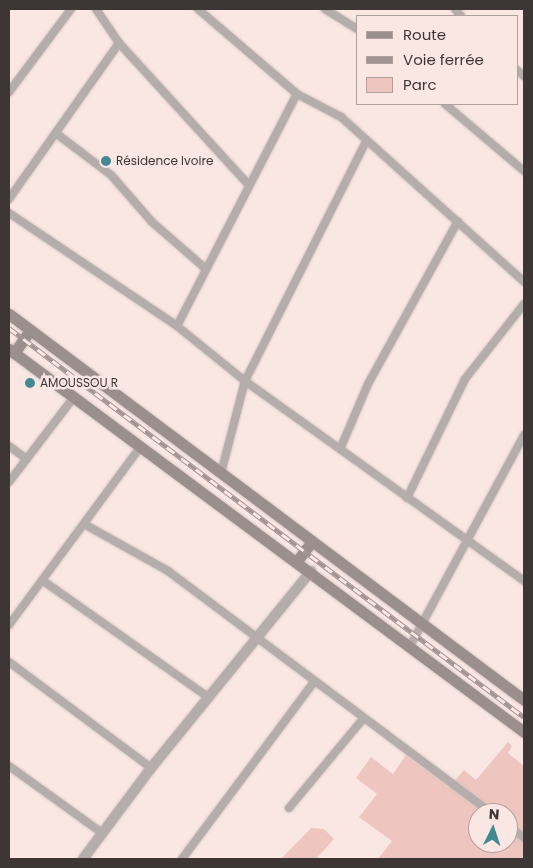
<!DOCTYPE html>
<html>
<head>
<meta charset="utf-8">
<style>
  body { margin:0 }
  #map { position:relative; width:533px; height:868px; overflow:hidden; background:#fae7e4; font-family:Poppins,sans-serif }
  div>[style] { position:absolute }
  .green>* { inset:0; background:#eec5bf }
  .roads { filter:drop-shadow(0 0 1px #d4c4c1) drop-shadow(0 0 1px #d4c4c1) }
  .minor>* { height:8px; margin:-4px; padding:0 4px; transform-origin:4px; border-radius:4px; background:#b5adac }
  .tertiary>* { height:10px; margin:-5px; padding:0 5px; transform-origin:5px; border-radius:5px; background:#b5adac }
  .secondary>* { height:11px; margin:-5.5px; padding:0 5.5px; transform-origin:5.5px; border-radius:5.5px; background:#9a8f8d }
  .rail>* { height:5px; margin-top:-2.5px; transform-origin:0; background:repeating-linear-gradient(90deg,#fae7e4 0 9px,#a29492 0 18px); box-sizing:border-box; border-block:1px solid #a29492 }
  .dots>* { width:14px; height:14px; translate:-50% -50%; box-sizing:border-box; border:2px solid #fae7e4; border-radius:50% }
  span { translate:-50% -50%; white-space:nowrap; text-align:center; line-height:1.15; -webkit-text-stroke:5px #fae7e4; paint-order:stroke }
  .poi-label { font-size:12px; color:#3e3635 }
  .left { translate:0 -50%; text-align:left }
  .frame { position:absolute; inset:0; border:10px solid #3e3635; pointer-events:none }
  .legend { position:absolute; left:356px; top:15px; width:162px; height:90px; box-sizing:border-box; background:#fae7e4; border:1px solid #afa09e; margin:0; padding:6px 9px; list-style:none; font-size:15px; color:#3e3635 }
  .legend li { display:flex; align-items:center; gap:10px; height:25px }
  .legend b { width:25px; border:1px solid #afa09e }
  .north { position:absolute; left:468px; top:803px; width:50px; height:50px; box-sizing:border-box; background:#fae7e4; border:1px solid #afa09e; border-radius:50%; rotate:4deg; font-size:14px; font-weight:700; line-height:20px; text-align:center; color:#3e3635 }
  .north::after { content:''; display:block; margin:auto; width:18px; height:22px; background:#448a94; clip-path:polygon(50% 0,100% 100%,50% 72%,0 100%) }
</style>
</head>
<body>
<div id="map">
  <div class="green">
    <i style="clip-path:polygon(evenodd,508px 742px,512px 746px,508px 753px,524px 766px,524px 859px,378px 859px,392px 841px,359px 817px,377px 794px,356px 778px,371px 757px,393px 774px,406px 755px,449px 787px,464px 770px,476px 780px,508px 742px,478px 813px,508px 813px,508px 843px,478px 843px,478px 813px)"></i>
    <i style="clip-path:polygon(311px 828px,324px 829px,334px 839px,316px 859px,281px 859px)"></i>
  </div>
  <div class="roads">
    <div class="minor">
      <i style="left:96px;top:9px;width:41px;rotate:55.9deg"></i>
      <i style="left:119px;top:43px;width:190px;rotate:47.6deg"></i>
      <i style="left:198px;top:9px;width:130px;rotate:40.6deg"></i>
      <i style="left:297px;top:94px;width:50px;rotate:27.6deg"></i>
      <i style="left:341px;top:117px;width:246px;rotate:42deg"></i>
      <i style="left:325px;top:9px;width:38px;rotate:32deg"></i>
      <i style="left:455px;top:9px;width:9px;rotate:49deg"></i>
      <i style="left:517px;top:70px;width:9px;rotate:41deg"></i>
      <i style="left:9px;top:92px;width:104px;rotate:-53.2deg"></i>
      <i style="left:445px;top:104px;width:104px;rotate:40.3deg"></i>
      <i style="left:57px;top:134px;width:68px;rotate:37.2deg"></i>
      <i style="left:111px;top:175px;width:62px;rotate:48.9deg"></i>
      <i style="left:152px;top:222px;width:70px;rotate:41deg"></i>
      <i style="left:9px;top:199px;width:191px;rotate:-54.8deg"></i>
      <i style="left:9px;top:213px;width:202px;rotate:33.9deg"></i>
      <i style="left:177px;top:326px;width:87px;rotate:39deg"></i>
      <i style="left:245px;top:381px;width:343px;rotate:35.6deg"></i>
      <i style="left:177px;top:326px;width:261px;rotate:-62.7deg"></i>
      <i style="left:9px;top:446px;width:22px;rotate:36deg"></i>
      <i style="left:341px;top:447px;width:69px;rotate:-66.8deg"></i>
      <i style="left:368px;top:384px;width:186px;rotate:-61.1deg"></i>
      <i style="left:221px;top:473px;width:95px;rotate:-75.4deg"></i>
      <i style="left:245px;top:381px;width:267px;rotate:-63.2deg"></i>
      <i style="left:9px;top:482px;width:107px;rotate:-52.6deg"></i>
      <i style="left:407px;top:498px;width:132px;rotate:-64deg"></i>
      <i style="left:465px;top:379px;width:95px;rotate:-51.8deg"></i>
      <i style="left:84px;top:524px;width:96px;rotate:29.2deg"></i>
      <i style="left:168px;top:571px;width:404px;rotate:36.8deg"></i>
      <i style="left:42px;top:580px;width:204px;rotate:35.2deg"></i>
      <i style="left:9px;top:625px;width:222px;rotate:-53.6deg"></i>
      <i style="left:410px;top:646px;width:240px;rotate:-61.6deg"></i>
      <i style="left:9px;top:662px;width:177px;rotate:36.7deg"></i>
      <i style="left:9px;top:766px;width:113px;rotate:35.7deg"></i>
      <i style="left:289px;top:808px;width:116px;rotate:-50.3deg"></i>
      <i style="left:508px;top:825px;width:21px;rotate:39deg"></i>
      <i style="left:182px;top:859px;width:219px;rotate:-53.3deg"></i>
    </div>
    <div class="tertiary">
      <i style="left:83px;top:859px;width:114px;rotate:-53.2deg"></i>
      <i style="left:151px;top:768px;width:254px;rotate:-50.9deg"></i>
    </div>
    <div class="secondary">
      <i style="left:9px;top:314px;width:644px;rotate:36.85deg"></i>
      <i style="left:9px;top:349px;width:642px;rotate:36.64deg"></i>
      <i style="left:14px;top:353px;width:28px;rotate:-55deg"></i>
      <i style="left:297px;top:561px;width:25px;rotate:-53deg"></i>
    </div>
  </div>
  <div class="rail">
    <i style="left:9px;top:328px;width:645px;rotate:37.07deg"></i>
  </div>
  <div class="dots">
    <i style="left:106px;top:161px;background:#448a94"></i>
    <i style="left:30px;top:383px;background:#448a94"></i>
  </div>
  <div class="poi-label">
    <span class="left" style="left:116px;top:161px">Résidence Ivoire</span>
    <span class="left" style="left:40px;top:383px">AMOUSSOU R</span>
  </div>
  <div class="frame"></div>
  <ul class="legend">
  <li><b style="height:6px;background:#9a8f8d"></b>Route</li>
  <li><b style="height:6px;background:#a29492"></b>Voie ferrée</li>
  <li><b style="height:14px;background:#eec5bf"></b>Parc</li>
  </ul>
  <div class="north">N</div>
</div>
</body>
</html>
